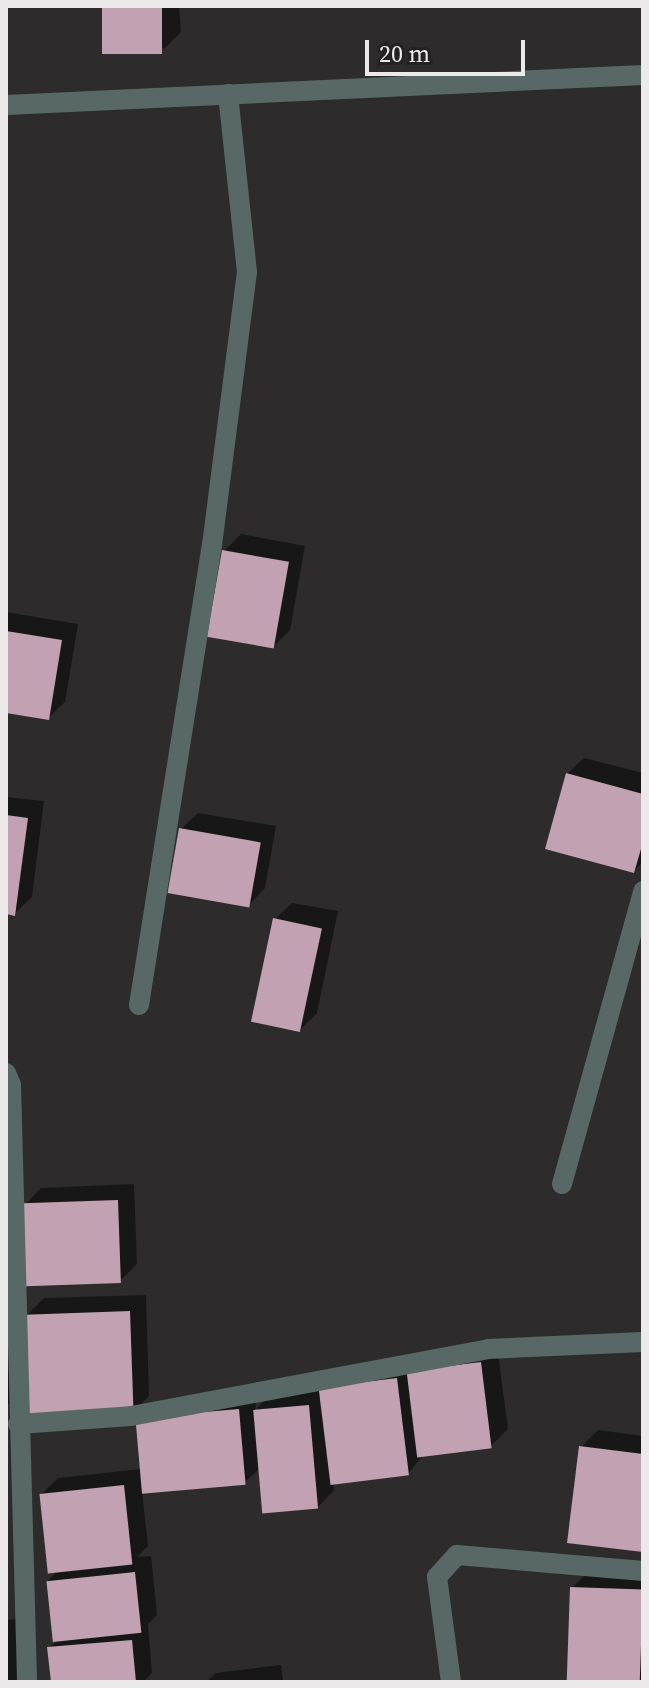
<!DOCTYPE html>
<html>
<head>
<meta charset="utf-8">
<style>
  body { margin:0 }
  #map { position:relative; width:649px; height:1688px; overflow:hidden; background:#2e2b2d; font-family:"Source Serif 4",serif }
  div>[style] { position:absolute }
  .shadow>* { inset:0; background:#0007 }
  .building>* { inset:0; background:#c1a1b2; transform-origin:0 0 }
  .street>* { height:20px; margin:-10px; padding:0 10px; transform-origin:10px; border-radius:10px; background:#586866 }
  span { translate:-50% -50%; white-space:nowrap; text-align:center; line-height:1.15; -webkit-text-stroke:8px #242223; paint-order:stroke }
  .frame { position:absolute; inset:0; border:8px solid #ebe9ea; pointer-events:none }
  .scale { position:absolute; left:365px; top:40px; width:160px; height:36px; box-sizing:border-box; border:4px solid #ebe9ea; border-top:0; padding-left:10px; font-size:24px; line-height:28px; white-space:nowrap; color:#ebe9ea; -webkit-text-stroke:6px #242223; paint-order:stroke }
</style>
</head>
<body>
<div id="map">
  <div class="shadow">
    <i style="clip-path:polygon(104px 6px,179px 6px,181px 32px,164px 49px)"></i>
    <i style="clip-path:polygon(241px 534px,305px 546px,290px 630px,273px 647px,224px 551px)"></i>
    <i style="clip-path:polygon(6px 612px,78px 624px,65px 702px,48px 718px,6px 711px)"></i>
    <i style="clip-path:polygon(584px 758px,643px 773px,643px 862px,634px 871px,567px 774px)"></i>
    <i style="clip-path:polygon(6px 797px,44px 801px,32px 897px,15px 913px,6px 912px)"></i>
    <i style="clip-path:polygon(198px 813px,276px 826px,265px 888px,249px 905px,181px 829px)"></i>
    <i style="clip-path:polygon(292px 903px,338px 911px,317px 1013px,300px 1030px,275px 919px)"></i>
    <i style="clip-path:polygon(134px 1184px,137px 1264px,120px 1281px,25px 1205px,41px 1188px)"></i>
    <i style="clip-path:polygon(146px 1295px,149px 1396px,133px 1412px,27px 1315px,44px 1298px)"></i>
    <i style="clip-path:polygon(6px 1313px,13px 1400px,6px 1407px)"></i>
    <i style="clip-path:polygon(497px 1346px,508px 1429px,491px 1446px,424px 1454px,408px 1474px,334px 1482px,334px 1490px,318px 1507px,260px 1468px,244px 1483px,142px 1491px,148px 1546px,137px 1557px,151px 1556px,157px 1615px,148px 1624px,152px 1673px,143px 1682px,53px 1682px,49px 1648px,58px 1640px,48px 1580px,58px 1571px,41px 1495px,58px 1478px,141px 1469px,137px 1419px,255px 1394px,256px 1409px,271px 1394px)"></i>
    <i style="clip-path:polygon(598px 1430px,643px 1436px,643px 1550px,581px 1447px)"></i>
    <i style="clip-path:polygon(593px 1567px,643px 1568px,643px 1682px,569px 1682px,572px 1588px)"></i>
    <i style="clip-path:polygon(22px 1619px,27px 1682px,6px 1682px,6px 1620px)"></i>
    <i style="clip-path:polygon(281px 1665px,283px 1682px,206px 1682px,216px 1673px)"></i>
  </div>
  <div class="building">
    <i style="left:102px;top:6px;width:60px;height:48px"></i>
    <i style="left:222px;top:550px;width:68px;height:88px;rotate:10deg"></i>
    <i style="clip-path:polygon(6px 631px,62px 640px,49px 720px,6px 713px)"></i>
    <i style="clip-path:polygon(566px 773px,643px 794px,643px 842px,634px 873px,545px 849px)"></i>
    <i style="clip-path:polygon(6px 815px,28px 818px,15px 916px,6px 914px)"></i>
    <i style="left:179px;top:828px;width:83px;height:66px;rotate:10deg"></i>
    <i style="left:273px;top:918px;width:50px;height:106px;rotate:12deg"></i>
    <i style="left:118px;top:1200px;width:83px;height:95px;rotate:88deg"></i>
    <i style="left:130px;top:1311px;width:103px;height:105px;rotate:88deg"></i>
    <i style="left:481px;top:1362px;width:87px;height:75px;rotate:83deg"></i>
    <i style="left:397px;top:1378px;width:98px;height:79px;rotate:83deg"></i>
    <i style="left:309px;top:1405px;width:104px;height:56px;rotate:85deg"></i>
    <i style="left:239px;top:1409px;width:76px;height:104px;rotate:85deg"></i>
    <i style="clip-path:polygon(579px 1446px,643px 1454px,643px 1552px,567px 1543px)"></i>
    <i style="left:124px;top:1485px;width:80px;height:85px;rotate:84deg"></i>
    <i style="left:135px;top:1572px;width:61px;height:89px;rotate:84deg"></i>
    <i style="left:570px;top:1587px;width:73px;height:95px;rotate:2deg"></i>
    <i style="clip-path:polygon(132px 1640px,136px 1682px,51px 1682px,47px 1647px)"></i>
  </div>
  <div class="street">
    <i style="left:6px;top:105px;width:638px;rotate:-2.7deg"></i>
    <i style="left:139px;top:1005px;width:466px;rotate:-81deg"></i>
    <i style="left:212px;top:545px;width:275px;rotate:-82.7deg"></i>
    <i style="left:247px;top:272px;width:179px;rotate:-96.1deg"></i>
    <i style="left:6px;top:1073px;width:13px;rotate:67deg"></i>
    <i style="left:11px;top:1085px;width:597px;rotate:88.46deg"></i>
    <i style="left:562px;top:1184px;width:304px;rotate:-74.5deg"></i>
    <i style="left:18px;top:1424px;width:113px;rotate:-4deg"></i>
    <i style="left:131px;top:1416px;width:363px;rotate:-10.6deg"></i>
    <i style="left:488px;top:1349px;width:155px;rotate:-2.6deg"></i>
    <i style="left:451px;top:1682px;width:106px;rotate:-97.6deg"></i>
    <i style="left:437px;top:1577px;width:30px;rotate:-48deg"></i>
    <i style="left:457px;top:1555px;width:187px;rotate:4.9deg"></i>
  </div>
  <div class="frame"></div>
  <div class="scale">20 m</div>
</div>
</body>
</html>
